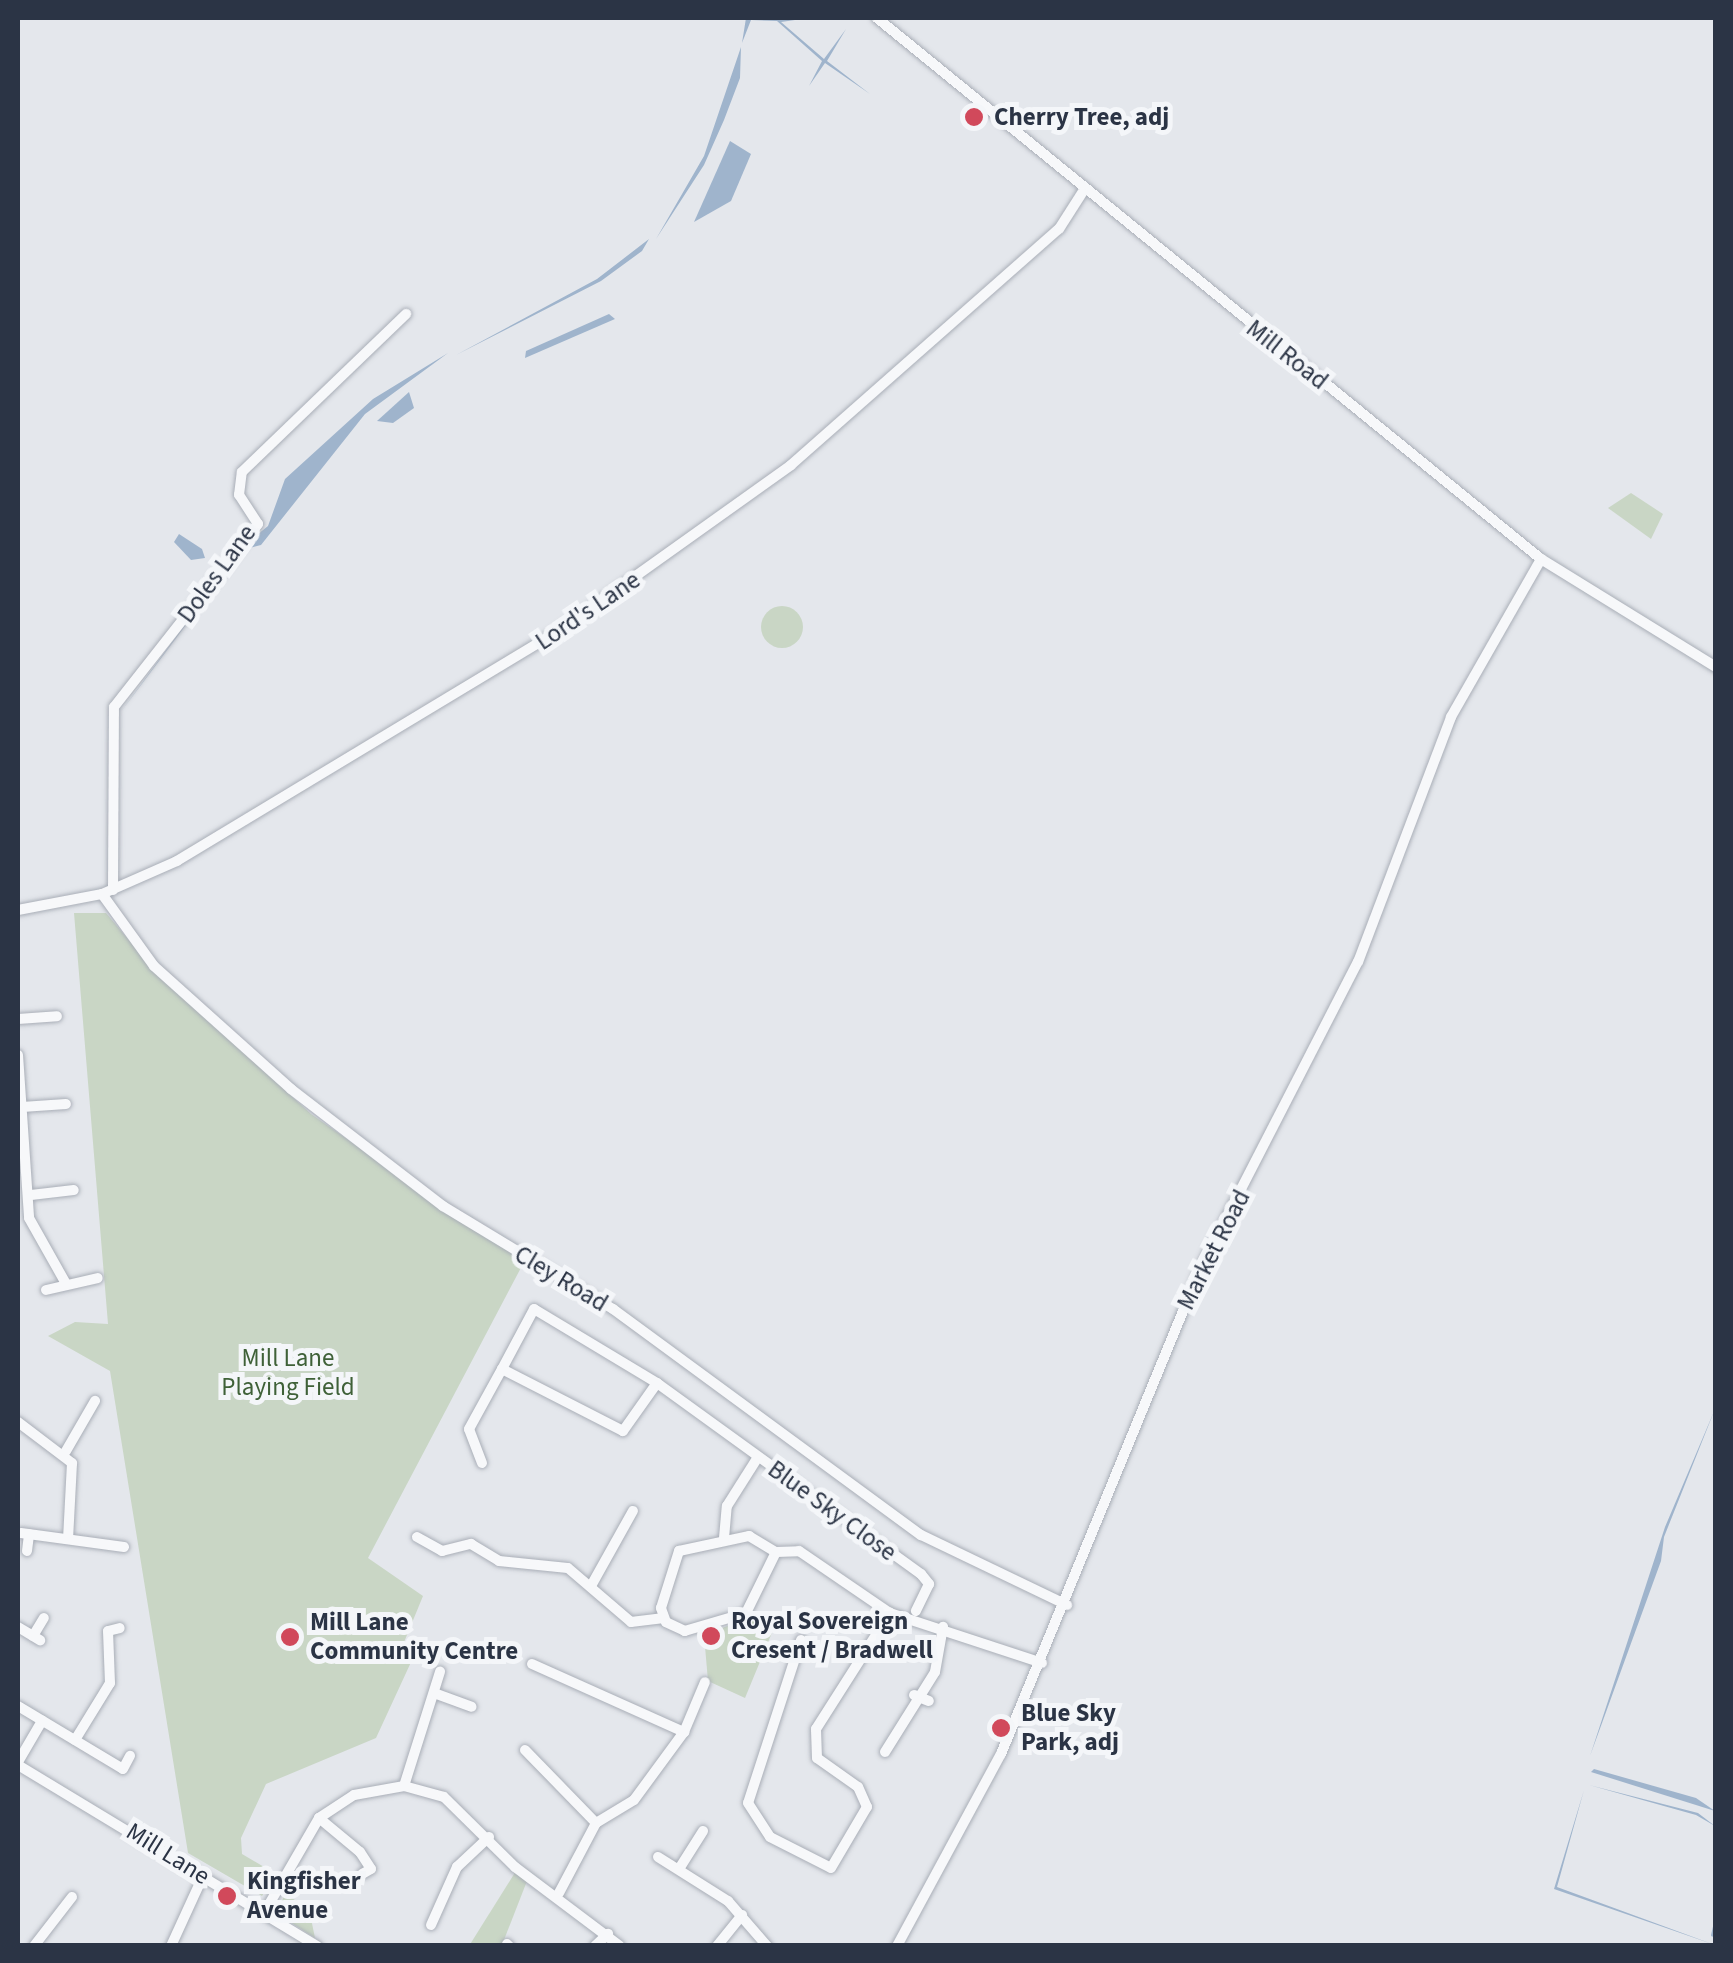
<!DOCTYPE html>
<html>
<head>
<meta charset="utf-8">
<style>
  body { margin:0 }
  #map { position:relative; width:1733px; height:1963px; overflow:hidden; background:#e4e7ec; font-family:"Source Sans 3",sans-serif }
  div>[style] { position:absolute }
  .green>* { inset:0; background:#c9d6c5 }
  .round { border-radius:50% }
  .water>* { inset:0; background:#9fb4cc }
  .stream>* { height:2.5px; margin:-1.25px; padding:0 1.25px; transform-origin:1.25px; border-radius:1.25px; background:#9fb4cc }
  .roads { filter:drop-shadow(0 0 2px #a9aeb7) drop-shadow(0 0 2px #a9aeb7) }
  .minor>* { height:10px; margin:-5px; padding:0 5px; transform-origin:5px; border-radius:5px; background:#f7f8fa }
  .dots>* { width:28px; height:28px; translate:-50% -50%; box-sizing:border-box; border:5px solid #f4f6f9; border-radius:50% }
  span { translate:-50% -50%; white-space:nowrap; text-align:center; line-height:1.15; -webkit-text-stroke:10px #f4f6f9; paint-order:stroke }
  .poi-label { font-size:25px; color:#2b3445; font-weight:700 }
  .left { translate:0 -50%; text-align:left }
  .street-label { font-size:25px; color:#2b3445 }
  .park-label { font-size:25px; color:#3f6138 }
  .frame { position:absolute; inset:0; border:20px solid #2b3445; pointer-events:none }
</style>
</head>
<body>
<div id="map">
  <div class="green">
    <i style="clip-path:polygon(1631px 493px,1663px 514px,1651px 539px,1608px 508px)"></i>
    <i class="round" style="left:761px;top:606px;width:42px;height:42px"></i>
    <i style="clip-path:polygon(74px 913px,106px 913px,155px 971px,311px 1114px,524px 1262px,368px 1558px,423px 1596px,400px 1652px,412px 1660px,376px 1738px,266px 1784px,241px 1838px,242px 1854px,276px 1874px,262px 1896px,188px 1853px,110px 1371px,48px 1336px,75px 1322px,108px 1324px)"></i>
    <i style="clip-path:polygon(756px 1615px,776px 1623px,745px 1698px,708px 1681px,704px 1635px)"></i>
    <i style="clip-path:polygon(516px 1871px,527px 1881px,502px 1945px,469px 1946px)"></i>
    <i style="clip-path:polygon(284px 1893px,309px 1909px,315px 1938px,279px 1915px)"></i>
  </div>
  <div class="water">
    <i style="clip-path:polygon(746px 18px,809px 18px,781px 22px,824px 59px,846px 29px,827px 61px,870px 94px,825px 63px,809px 86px,822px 61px,777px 21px,751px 20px,742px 43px)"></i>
    <i style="clip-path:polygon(741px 47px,740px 78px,724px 120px,704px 165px,656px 239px,704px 156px)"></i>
    <i style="clip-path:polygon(730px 141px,751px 154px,731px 201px,694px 222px)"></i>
    <i style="clip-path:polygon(649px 239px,642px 251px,601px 281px,456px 355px,597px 279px)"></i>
    <i style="clip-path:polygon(609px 314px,615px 319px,525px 358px,526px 351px)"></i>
    <i style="clip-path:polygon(448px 353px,365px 414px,261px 545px,242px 550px,120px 713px,242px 547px,268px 526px,285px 479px,373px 399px)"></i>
    <i style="clip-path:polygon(409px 392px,414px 408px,393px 423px,377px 421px)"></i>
    <i style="clip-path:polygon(179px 534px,202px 549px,205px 558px,191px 560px,174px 542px)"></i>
    <i style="clip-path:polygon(1715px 1409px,1664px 1537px,1661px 1561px,1590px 1756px,1665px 1527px)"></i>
    <i style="clip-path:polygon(1594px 1769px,1696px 1798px,1715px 1811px,1591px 1772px)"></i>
    <i style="clip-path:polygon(1589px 1785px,1698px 1813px,1715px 1826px,1696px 1815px)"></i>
    <i style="clip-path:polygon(1584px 1790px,1557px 1887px,1715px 1945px,1554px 1889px)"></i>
  </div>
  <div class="stream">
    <i style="left:1712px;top:1935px;width:18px;rotate:-77deg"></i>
  </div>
  <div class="roads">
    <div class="minor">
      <i style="left:877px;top:18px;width:856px;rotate:39.17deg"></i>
      <i style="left:1541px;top:559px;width:206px;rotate:31.7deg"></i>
      <i style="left:113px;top:890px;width:183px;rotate:-89.7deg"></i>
      <i style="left:114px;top:707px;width:233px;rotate:-51.8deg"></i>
      <i style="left:258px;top:524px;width:35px;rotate:-123deg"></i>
      <i style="left:239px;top:495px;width:23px;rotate:-83deg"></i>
      <i style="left:242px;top:472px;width:228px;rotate:-43.9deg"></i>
      <i style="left:102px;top:894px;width:89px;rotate:54.2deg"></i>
      <i style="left:154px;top:966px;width:184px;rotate:41.9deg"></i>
      <i style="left:291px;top:1089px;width:192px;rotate:37.6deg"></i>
      <i style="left:443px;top:1206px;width:199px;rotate:31.2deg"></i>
      <i style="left:613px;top:1309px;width:382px;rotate:36.3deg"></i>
      <i style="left:921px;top:1535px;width:162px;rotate:25.6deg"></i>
      <i style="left:18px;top:910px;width:86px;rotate:-10.8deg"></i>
      <i style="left:102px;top:894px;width:82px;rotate:-23.7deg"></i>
      <i style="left:177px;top:861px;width:447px;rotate:-31.1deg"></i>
      <i style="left:560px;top:630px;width:284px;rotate:-35.5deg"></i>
      <i style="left:791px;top:465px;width:357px;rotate:-41.4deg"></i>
      <i style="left:1059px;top:229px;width:43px;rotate:-57.4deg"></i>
      <i style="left:18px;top:1019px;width:39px;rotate:-4deg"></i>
      <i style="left:18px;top:1055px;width:163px;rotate:86.1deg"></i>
      <i style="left:29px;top:1218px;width:73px;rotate:60.6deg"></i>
      <i style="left:22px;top:1107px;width:44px;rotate:-3.9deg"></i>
      <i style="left:31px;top:1195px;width:43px;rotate:-6.6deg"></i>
      <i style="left:46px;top:1290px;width:53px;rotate:-13deg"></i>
      <i style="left:657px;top:1383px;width:59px;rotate:125.3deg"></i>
      <i style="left:623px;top:1431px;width:136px;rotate:-152.9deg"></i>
      <i style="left:502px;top:1369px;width:68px;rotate:-61.9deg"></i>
      <i style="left:534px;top:1309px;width:144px;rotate:31deg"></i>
      <i style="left:657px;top:1383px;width:326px;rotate:35.9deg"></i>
      <i style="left:921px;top:1574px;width:13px;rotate:51deg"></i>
      <i style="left:929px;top:1584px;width:30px;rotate:116deg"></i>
      <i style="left:18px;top:1422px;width:68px;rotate:37.2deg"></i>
      <i style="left:72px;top:1463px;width:76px;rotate:93deg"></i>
      <i style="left:66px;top:1451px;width:58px;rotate:-59.9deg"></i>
      <i style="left:482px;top:1463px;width:36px;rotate:-111deg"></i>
      <i style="left:469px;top:1429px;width:68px;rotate:-61.2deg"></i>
      <i style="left:21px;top:1533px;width:104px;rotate:7.7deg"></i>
      <i style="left:749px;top:1536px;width:31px;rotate:31deg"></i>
      <i style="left:776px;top:1552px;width:68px;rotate:116.2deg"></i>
      <i style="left:746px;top:1613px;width:64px;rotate:163.6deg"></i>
      <i style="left:685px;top:1631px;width:21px;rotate:-155deg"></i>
      <i style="left:666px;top:1622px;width:15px;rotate:-110deg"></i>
      <i style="left:661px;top:1608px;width:60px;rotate:-72.5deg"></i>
      <i style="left:679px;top:1551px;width:72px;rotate:-12.1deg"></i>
      <i style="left:417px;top:1537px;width:29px;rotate:29deg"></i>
      <i style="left:442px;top:1551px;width:30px;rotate:-14deg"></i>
      <i style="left:471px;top:1544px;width:33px;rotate:31deg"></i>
      <i style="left:499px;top:1561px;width:69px;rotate:5.8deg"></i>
      <i style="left:568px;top:1568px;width:83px;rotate:40.6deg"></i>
      <i style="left:631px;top:1622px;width:31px;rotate:-7deg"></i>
      <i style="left:724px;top:1538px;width:32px;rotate:-85deg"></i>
      <i style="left:727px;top:1506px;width:58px;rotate:-57.7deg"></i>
      <i style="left:27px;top:1551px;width:17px;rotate:-83deg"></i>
      <i style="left:776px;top:1552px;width:23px;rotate:-2deg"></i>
      <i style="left:799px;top:1551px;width:110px;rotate:34.3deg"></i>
      <i style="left:890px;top:1613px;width:160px;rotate:18.2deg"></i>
      <i style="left:591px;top:1586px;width:86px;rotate:-60.8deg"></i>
      <i style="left:18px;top:1627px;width:26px;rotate:31deg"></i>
      <i style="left:33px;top:1636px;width:21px;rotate:-59deg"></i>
      <i style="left:801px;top:1640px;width:171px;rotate:108deg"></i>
      <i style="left:748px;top:1803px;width:40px;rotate:57.1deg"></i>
      <i style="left:770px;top:1837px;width:68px;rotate:26.9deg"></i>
      <i style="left:831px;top:1868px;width:71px;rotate:-59.5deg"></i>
      <i style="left:867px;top:1807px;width:22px;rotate:-114deg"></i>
      <i style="left:858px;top:1787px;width:50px;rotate:-144.7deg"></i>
      <i style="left:817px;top:1758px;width:29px;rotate:-92deg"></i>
      <i style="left:816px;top:1729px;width:138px;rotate:-57.5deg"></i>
      <i style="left:532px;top:1664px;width:167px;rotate:24.1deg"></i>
      <i style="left:434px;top:1693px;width:40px;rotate:20.2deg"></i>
      <i style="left:914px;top:1695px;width:16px;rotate:22deg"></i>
      <i style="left:18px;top:1706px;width:122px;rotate:31deg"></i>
      <i style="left:123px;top:1769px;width:15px;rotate:-62deg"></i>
      <i style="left:75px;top:1740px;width:67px;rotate:-58.4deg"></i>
      <i style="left:110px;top:1683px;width:52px;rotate:-92.2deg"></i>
      <i style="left:108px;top:1631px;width:12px;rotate:-14deg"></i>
      <i style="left:525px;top:1750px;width:102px;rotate:45.8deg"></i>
      <i style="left:596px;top:1823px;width:79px;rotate:117.9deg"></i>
      <i style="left:885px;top:1752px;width:94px;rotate:-58deg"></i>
      <i style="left:935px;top:1672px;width:46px;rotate:-79.9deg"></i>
      <i style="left:18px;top:1762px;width:48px;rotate:-59.7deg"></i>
      <i style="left:18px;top:1765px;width:350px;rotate:31.2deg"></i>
      <i style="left:404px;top:1786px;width:120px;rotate:-72.5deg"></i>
      <i style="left:319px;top:1818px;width:53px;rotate:39.7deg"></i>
      <i style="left:360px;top:1852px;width:20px;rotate:57deg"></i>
      <i style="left:371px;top:1869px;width:10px;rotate:151deg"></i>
      <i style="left:596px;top:1823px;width:44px;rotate:-31.2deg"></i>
      <i style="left:634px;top:1800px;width:84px;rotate:-53.7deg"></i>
      <i style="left:684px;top:1732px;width:54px;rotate:-67.2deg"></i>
      <i style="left:658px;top:1857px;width:83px;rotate:32.2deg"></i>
      <i style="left:728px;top:1901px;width:60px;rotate:49.1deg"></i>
      <i style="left:679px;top:1869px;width:45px;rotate:-57.7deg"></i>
      <i style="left:264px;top:1913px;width:110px;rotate:-59.9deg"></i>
      <i style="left:319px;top:1818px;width:42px;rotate:-33.3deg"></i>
      <i style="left:354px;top:1795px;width:51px;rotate:-10.2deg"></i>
      <i style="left:404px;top:1786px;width:41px;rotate:15.4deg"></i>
      <i style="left:444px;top:1797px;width:100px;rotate:44.6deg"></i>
      <i style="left:515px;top:1867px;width:131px;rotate:37deg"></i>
      <i style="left:431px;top:1925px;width:64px;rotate:-65.9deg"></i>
      <i style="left:457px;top:1867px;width:44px;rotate:-43.2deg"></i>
      <i style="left:507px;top:1944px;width:3px;rotate:45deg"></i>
      <i style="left:34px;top:1946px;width:62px;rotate:-52.2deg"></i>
      <i style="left:171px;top:1946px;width:77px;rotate:-65.4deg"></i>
      <i style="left:595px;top:1946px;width:18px;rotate:-43deg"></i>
      <i style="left:717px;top:1946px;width:40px;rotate:-51deg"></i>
      <i style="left:897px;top:1946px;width:218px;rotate:-61.6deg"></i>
      <i style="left:1001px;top:1754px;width:529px;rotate:-67.66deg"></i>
      <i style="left:1202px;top:1265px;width:341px;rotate:-62.8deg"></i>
      <i style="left:1358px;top:962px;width:262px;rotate:-69.2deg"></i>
      <i style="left:1451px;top:717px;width:182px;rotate:-60.3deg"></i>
    </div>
  </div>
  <div class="dots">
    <i style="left:974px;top:117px;background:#d1495b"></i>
    <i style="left:711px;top:1636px;background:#d1495b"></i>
    <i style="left:290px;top:1637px;background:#d1495b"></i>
    <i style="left:1001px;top:1728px;background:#d1495b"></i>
    <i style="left:227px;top:1896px;background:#d1495b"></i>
  </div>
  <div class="poi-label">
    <span class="left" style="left:994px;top:117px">Cherry Tree, adj</span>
    <span class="left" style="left:731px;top:1636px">Royal Sovereign<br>Cresent / Bradwell</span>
    <span class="left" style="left:310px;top:1637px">Mill Lane<br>Community Centre</span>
    <span class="left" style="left:1021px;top:1728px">Blue Sky<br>Park, adj</span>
    <span class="left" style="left:247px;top:1896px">Kingfisher<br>Avenue</span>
  </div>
  <div class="street-label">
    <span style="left:1287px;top:355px;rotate:38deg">Mill Road</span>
    <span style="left:217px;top:574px;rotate:-54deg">Doles Lane</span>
    <span style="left:588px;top:611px;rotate:-34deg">Lord's Lane</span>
    <span style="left:1214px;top:1250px;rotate:-63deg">Market Road</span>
    <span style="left:561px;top:1279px;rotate:31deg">Cley Road</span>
    <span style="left:832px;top:1511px;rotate:36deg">Blue Sky Close</span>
    <span style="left:168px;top:1854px;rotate:32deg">Mill Lane</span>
  </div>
  <div class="park-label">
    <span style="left:288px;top:1373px">Mill Lane<br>Playing Field</span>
  </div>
  <div class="frame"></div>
</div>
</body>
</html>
